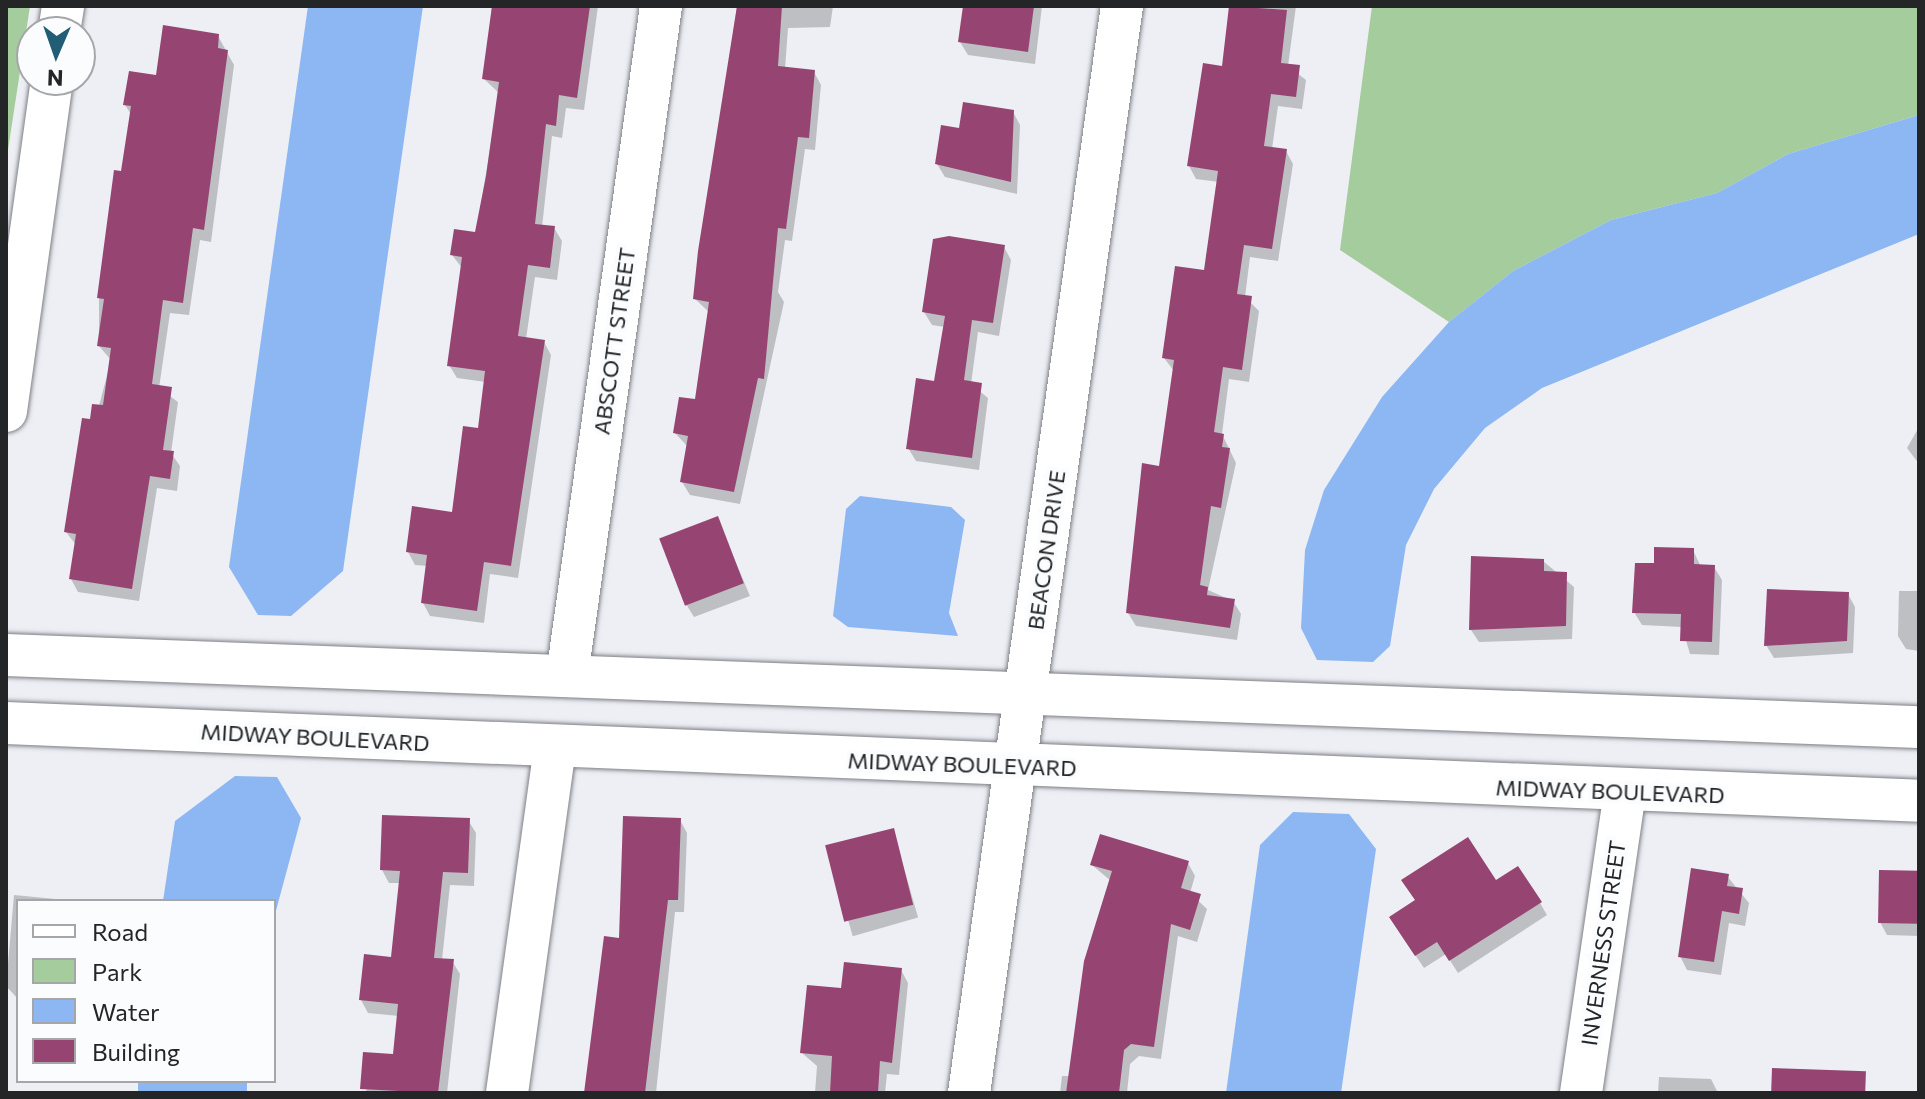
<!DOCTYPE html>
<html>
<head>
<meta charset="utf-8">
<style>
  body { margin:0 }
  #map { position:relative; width:1925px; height:1099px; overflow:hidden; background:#edeff4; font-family:Commissioner,sans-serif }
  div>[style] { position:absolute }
  .green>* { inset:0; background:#a4cc9c }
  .water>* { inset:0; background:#8cb7f3; transform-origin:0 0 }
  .shadow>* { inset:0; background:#0003; transform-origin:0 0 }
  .building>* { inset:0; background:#964572; transform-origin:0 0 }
  .roads { filter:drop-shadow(0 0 2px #7d7f84) drop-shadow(0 0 2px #7d7f84) }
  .minor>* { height:42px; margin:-21px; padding:0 21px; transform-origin:21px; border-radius:21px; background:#fff }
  span { translate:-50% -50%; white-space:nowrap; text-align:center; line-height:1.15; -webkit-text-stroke:8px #fbfcfe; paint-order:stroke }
  .street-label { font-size:22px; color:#242527 }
  .frame { position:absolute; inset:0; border:8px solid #242527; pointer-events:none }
  .legend { position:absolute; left:16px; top:899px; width:260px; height:184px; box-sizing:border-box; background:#fbfcfe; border:2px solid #a5a6a8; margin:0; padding:10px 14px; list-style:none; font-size:24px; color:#242527 }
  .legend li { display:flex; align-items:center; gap:16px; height:40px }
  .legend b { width:40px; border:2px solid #a5a6a8 }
  .north { position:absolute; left:16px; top:16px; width:80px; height:80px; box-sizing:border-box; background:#fbfcfe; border:2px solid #a5a6a8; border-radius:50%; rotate:182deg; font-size:22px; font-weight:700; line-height:32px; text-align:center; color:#242527 }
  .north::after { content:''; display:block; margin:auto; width:28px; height:36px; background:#225d76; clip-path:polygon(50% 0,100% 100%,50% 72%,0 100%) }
</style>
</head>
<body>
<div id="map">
  <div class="green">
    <i style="clip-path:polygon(6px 6px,30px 6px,6px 163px)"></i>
    <i style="clip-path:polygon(1372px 6px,1919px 6px,1919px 115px,1788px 154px,1717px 193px,1611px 220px,1513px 271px,1449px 322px,1340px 250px)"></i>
  </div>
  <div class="water">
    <i style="clip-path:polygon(308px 6px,423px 6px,343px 571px,291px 616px,258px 615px,229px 567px)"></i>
    <i style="clip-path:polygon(1919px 115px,1919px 234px,1542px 388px,1485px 428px,1434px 489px,1406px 545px,1390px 646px,1373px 662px,1317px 660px,1301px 628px,1305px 550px,1324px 490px,1382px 397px,1449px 322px,1513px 271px,1611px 220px,1717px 193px,1788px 154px)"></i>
    <i style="clip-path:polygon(860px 496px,951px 507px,965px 520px,949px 613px,958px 636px,848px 627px,833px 616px,846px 509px)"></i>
    <i style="clip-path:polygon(235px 776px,277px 777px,301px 818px,274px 918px,274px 901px,163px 901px,175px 821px)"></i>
    <i style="clip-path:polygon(1293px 812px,1349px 814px,1376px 849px,1341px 1093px,1226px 1093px,1260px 845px)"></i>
    <i style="left:138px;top:1081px;width:109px;height:12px"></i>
  </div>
  <div class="shadow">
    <i style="clip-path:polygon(492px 6px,598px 6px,584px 110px,566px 108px,562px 138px,552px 136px,542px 227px,554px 228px,562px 241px,557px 280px,535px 277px,526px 339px,544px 342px,551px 355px,518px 578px,490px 574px,484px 623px,430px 616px,423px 603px,428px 566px,415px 565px,408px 552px,454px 514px,480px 430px,486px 382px,457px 378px,449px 365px,462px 268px,452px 255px,476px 235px,499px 93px,484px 79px)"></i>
    <i style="clip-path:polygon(737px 6px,833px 6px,830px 27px,788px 28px,785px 69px,814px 72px,821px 85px,815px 150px,805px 149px,792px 241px,785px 240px,778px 292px,784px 302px,740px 504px,690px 495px,682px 482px,688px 447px,675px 433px,697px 402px,710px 313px,695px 299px)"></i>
    <i style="clip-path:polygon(965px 6px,1042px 6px,1035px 64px,968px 55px,960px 42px)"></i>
    <i style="clip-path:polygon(1231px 6px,1296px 6px,1288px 66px,1306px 80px,1302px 109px,1278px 106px,1272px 149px,1286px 151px,1293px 164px,1278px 261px,1250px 257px,1245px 297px,1259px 311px,1249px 382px,1229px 379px,1222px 434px,1236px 463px,1208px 590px,1233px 601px,1241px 614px,1237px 640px,1136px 626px,1128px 613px,1161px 468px,1174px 371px,1164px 358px,1205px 272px,1219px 182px,1196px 179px,1189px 166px,1224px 68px)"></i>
    <i style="clip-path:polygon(218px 36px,234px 65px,211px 242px,200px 240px,189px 315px,170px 313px,159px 388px,178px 402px,171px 453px,180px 466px,177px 491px,157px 488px,139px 601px,78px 592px,71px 579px,76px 545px,66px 532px,111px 360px,99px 346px,99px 298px,132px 116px,125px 105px)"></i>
    <i style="clip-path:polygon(1013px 112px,1020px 125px,1017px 194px,945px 177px,937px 164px,961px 130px)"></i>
    <i style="clip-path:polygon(1004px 247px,1011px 260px,999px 336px,978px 332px,971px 384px,988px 398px,979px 470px,916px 461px,908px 448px,936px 383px,945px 327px,932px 325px,924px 312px)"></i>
    <i style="clip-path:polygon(1919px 427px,1919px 464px,1907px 448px)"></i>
    <i style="clip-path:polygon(717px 518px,750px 596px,694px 617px,686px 604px)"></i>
    <i style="clip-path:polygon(1693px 550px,1701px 567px,1714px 567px,1722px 580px,1719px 655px,1690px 654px,1682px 627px,1642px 625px,1634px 612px,1656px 566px)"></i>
    <i style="clip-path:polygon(1543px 561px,1574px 587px,1572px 639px,1479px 642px,1471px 630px)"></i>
    <i style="clip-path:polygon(1919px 581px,1919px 651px,1906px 649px,1898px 636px,1899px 591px,1918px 591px)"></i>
    <i style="clip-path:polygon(1848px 594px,1855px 607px,1853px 653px,1774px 658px,1766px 645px)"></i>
    <i style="clip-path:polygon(468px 820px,476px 833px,474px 886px,450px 885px,442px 960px,452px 961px,460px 974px,447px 1093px,364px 1093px,395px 1057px,399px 1016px,368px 1013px,361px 1000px,392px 959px,401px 883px,389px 883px,382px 870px)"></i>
    <i style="clip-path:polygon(680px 820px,687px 833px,684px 912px,675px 912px,656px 1093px,586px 1093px,621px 940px)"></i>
    <i style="left:893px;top:830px;width:91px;height:68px;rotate:74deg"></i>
    <i style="clip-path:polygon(1188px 863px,1195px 876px,1190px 893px,1207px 909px,1197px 942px,1178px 936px,1161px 1059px,1139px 1056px,1130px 1064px,1127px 1093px,1060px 1093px,1062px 1076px,1070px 1076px,1111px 881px,1092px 865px)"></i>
    <i style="clip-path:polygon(1919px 873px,1919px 936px,1887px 935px,1880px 922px)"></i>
    <i style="clip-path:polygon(1727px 876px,1749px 903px,1745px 926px,1729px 923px,1721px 975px,1687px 970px,1680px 956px)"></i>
    <i style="clip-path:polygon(1495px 883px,1540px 903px,1547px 915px,1458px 973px,1446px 954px,1424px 968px,1399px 931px)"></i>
    <i style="clip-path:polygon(14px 895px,76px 901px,18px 901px,18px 999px,6px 986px)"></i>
    <i style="clip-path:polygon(901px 970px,908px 983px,899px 1075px,887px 1074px,885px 1093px,815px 1093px,817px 1066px,802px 1053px)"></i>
    <i style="clip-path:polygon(1659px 1077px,1711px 1079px,1718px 1093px,1658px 1093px)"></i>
  </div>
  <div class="building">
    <i style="clip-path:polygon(492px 6px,590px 6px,577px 98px,559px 95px,556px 126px,546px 124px,535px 224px,555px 226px,550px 268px,528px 265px,518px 336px,545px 340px,511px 566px,484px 562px,477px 611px,421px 603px,427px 555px,406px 552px,412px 506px,452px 512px,463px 426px,478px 428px,485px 371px,447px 366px,462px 257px,450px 255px,454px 229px,475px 232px,486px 176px,499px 82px,482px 79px)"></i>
    <i style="clip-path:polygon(737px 6px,782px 6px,778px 66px,815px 70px,809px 138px,798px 137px,786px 229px,778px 228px,764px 379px,758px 378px,734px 492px,680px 482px,688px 436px,673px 433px,679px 397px,695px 399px,709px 302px,693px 299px,698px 251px)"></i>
    <i style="clip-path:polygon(963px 6px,1034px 6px,1028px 52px,958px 42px)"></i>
    <i style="clip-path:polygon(1229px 6px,1287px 10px,1281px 63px,1300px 65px,1296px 97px,1271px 94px,1264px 146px,1287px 149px,1272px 249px,1244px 245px,1237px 294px,1252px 296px,1242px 370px,1223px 367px,1214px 432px,1224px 434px,1222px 447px,1230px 448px,1221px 508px,1211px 506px,1200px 585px,1208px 587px,1207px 595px,1235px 599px,1230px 628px,1126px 613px,1142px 463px,1159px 466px,1174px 360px,1162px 358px,1175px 266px,1204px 270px,1218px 171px,1187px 166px,1203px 63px,1222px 66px)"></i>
    <i style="clip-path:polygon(163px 25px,219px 34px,218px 48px,228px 50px,204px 230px,193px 228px,183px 303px,163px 300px,152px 384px,172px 387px,163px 450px,174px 451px,170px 479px,150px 476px,132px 589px,69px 579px,76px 534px,64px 532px,82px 418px,90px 419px,92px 404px,103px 405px,111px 348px,97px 346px,104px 299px,97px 298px,114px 170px,121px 171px,131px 106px,123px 105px,129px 71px,156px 75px)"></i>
    <i style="clip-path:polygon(963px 102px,1014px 110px,1011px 182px,935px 164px,941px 125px,959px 128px)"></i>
    <i style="clip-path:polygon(949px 236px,1005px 245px,993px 323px,972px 320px,964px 380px,982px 383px,972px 458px,906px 449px,916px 378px,934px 381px,945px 316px,922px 312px,933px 239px)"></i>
    <i style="left:718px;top:516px;width:72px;height:63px;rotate:69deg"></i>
    <i style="clip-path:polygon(1654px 547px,1694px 548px,1694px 564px,1715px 565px,1712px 642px,1680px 641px,1681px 614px,1632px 613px,1635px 563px,1654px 563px)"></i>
    <i style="clip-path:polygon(1471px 556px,1544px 559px,1544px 571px,1567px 572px,1566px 626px,1469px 630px)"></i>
    <i style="clip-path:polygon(1767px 589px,1849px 592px,1847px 641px,1764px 646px)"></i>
    <i style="clip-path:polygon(382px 815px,470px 818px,468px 873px,443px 872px,434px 958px,454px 959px,438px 1093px,360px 1089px,363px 1052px,393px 1054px,398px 1004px,359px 1000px,364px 954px,391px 957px,400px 871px,380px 870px)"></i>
    <i style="clip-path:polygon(623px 816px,681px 818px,678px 900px,668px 900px,645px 1093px,584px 1093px,604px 936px,619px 938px)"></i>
    <i style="left:894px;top:828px;width:79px;height:71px;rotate:76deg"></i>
    <i style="clip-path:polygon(1100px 834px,1189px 861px,1181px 888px,1201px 894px,1190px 930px,1171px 924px,1154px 1047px,1131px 1044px,1124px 1050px,1119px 1093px,1066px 1093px,1084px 961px,1112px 871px,1090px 865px)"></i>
    <i style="clip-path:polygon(1468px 837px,1496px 880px,1518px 866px,1542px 902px,1449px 961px,1437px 942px,1415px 956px,1389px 917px,1415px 900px,1401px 880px)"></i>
    <i style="clip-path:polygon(1691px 868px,1729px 874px,1727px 886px,1743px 888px,1739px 914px,1722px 911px,1714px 962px,1678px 957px)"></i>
    <i style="left:1879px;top:870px;width:40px;height:53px;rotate:1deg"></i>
    <i style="clip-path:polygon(844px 962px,902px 968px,892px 1063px,880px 1061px,878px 1093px,830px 1093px,832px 1056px,800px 1053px,807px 985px,841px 988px)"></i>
    <i style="left:1772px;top:1068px;width:94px;height:25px;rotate:2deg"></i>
  </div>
  <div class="roads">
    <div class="minor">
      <i style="left:59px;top:32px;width:26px;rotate:-81deg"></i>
      <i style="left:6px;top:411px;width:334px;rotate:-82.1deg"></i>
      <i style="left:6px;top:655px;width:1914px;rotate:2.16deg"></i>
      <i style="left:567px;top:676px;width:677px;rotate:-82.01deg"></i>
      <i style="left:6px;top:723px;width:1915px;rotate:2.33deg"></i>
      <i style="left:507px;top:1093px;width:348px;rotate:-82.1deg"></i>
      <i style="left:969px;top:1093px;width:1098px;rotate:-81.99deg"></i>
      <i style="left:1581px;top:1093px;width:304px;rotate:-81.7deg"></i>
    </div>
  </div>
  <div class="street-label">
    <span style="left:614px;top:341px;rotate:-82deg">ABSCOTT STREET</span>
    <span style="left:1046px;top:550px;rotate:-82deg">BEACON DRIVE</span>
    <span style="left:315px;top:737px;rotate:3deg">MIDWAY BOULEVARD</span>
    <span style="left:962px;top:764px;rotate:2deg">MIDWAY BOULEVARD</span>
    <span style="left:1610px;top:791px;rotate:2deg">MIDWAY BOULEVARD</span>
    <span style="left:1603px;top:943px;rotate:-82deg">INVERNESS STREET</span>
  </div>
  <div class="frame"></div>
  <ul class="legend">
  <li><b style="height:10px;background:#fff"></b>Road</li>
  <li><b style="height:22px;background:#a4cc9c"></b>Park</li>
  <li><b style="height:22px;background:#8cb7f3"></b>Water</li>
  <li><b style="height:22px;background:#964572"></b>Building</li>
  </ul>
  <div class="north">N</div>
</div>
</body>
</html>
